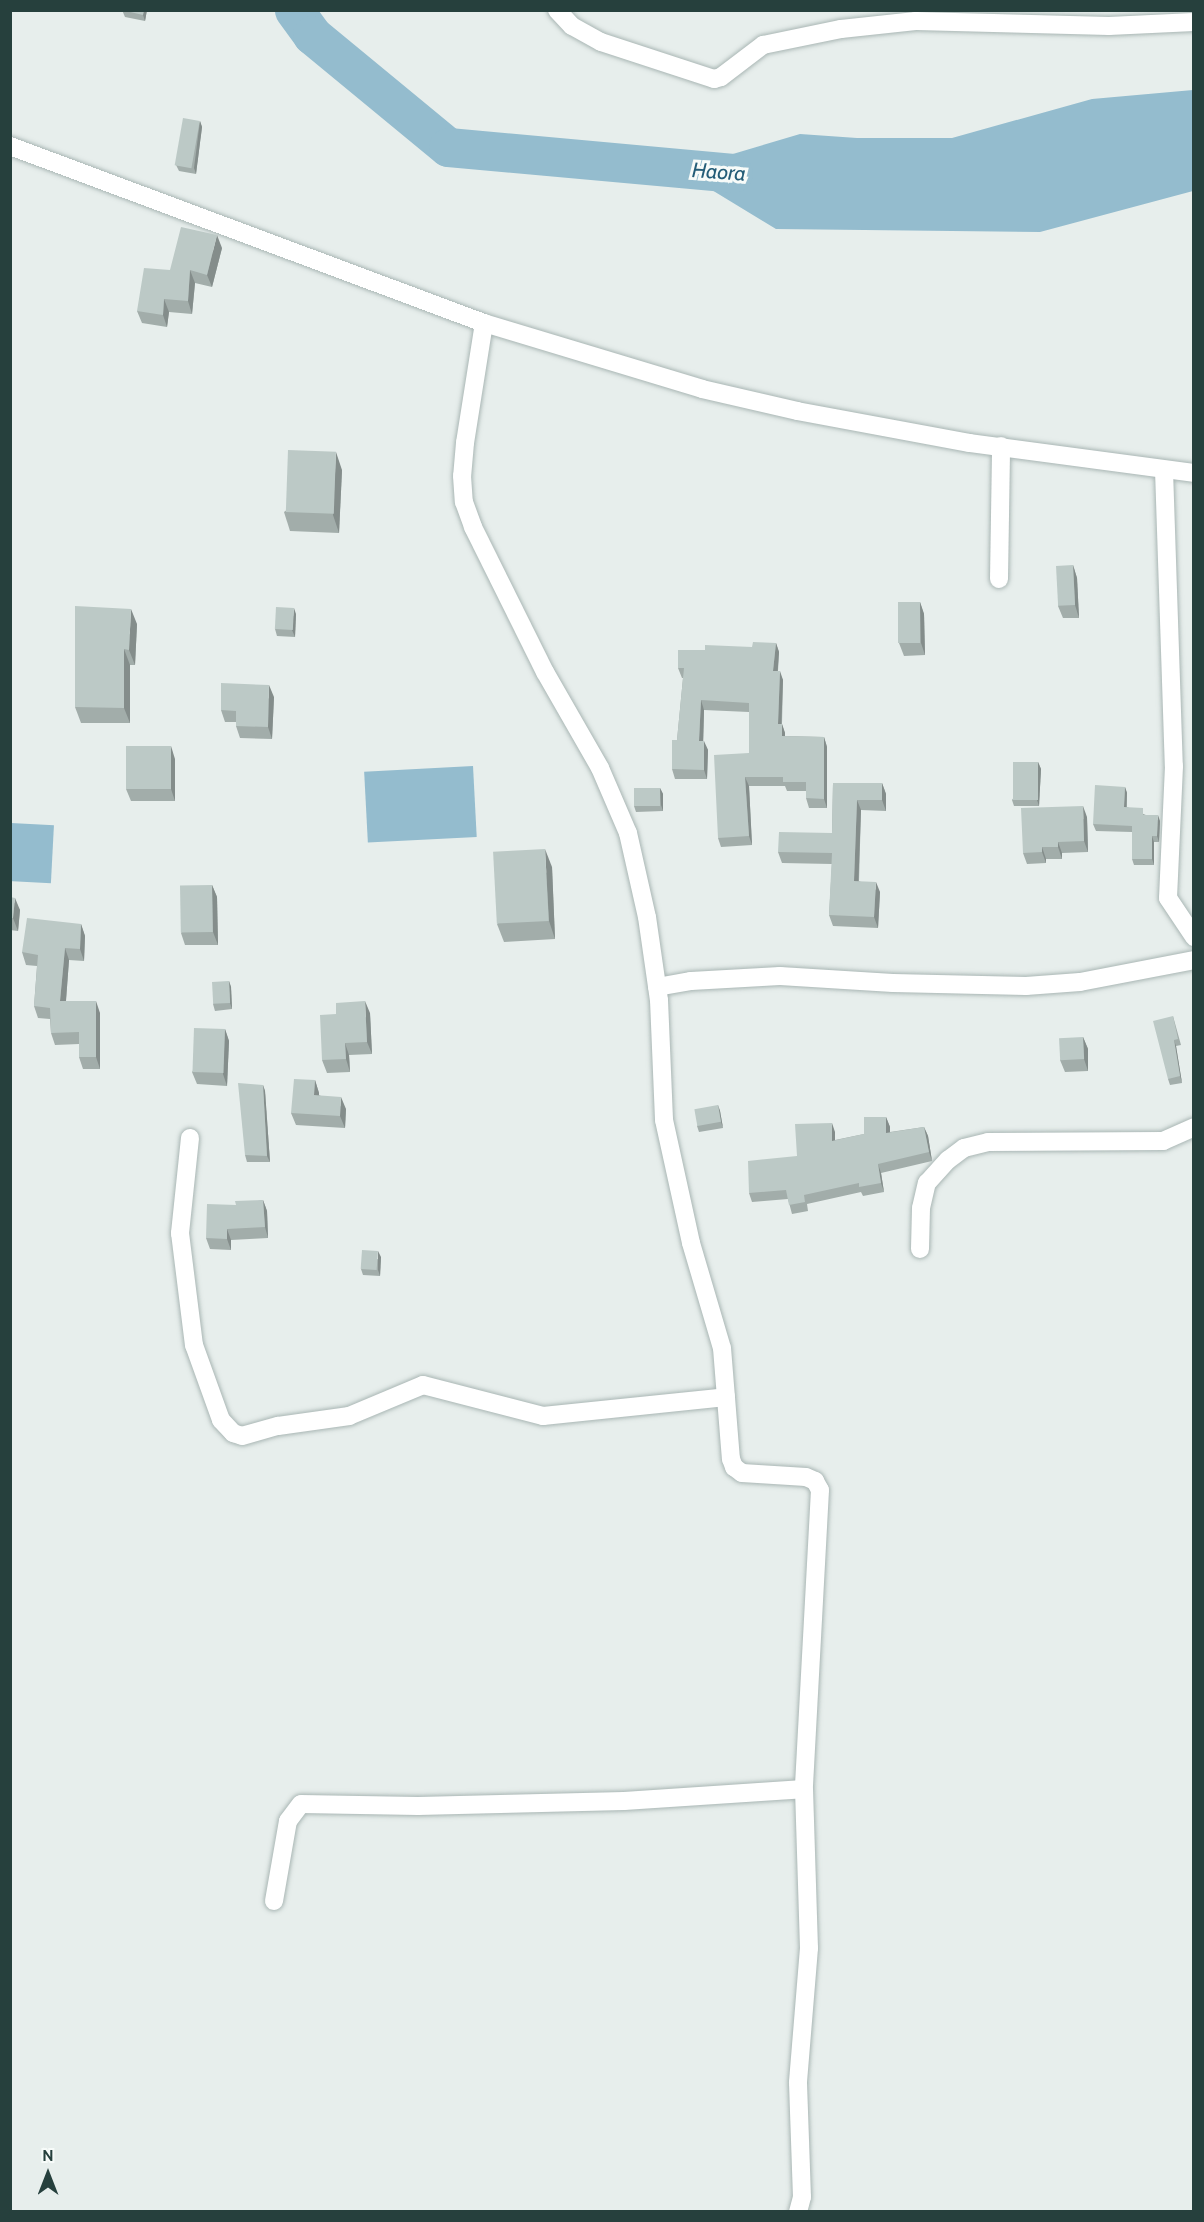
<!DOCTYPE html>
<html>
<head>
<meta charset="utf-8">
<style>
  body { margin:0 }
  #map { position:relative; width:1204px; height:2222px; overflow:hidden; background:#e7eeec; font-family:Cabin,sans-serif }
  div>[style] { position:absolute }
  .water>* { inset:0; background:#94bcce; transform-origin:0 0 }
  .river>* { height:39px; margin:-19.5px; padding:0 19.5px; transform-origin:19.5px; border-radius:19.5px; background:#94bcce }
  .roads { filter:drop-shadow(0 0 2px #a9b6b4) drop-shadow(0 0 2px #a9b6b4) }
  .minor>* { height:18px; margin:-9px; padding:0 9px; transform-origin:9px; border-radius:9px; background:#fff }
  .wall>* { inset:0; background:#a2adaa }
  .shaded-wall>* { inset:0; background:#848d8b }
  .building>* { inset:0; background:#bcc9c6; transform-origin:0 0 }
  span { translate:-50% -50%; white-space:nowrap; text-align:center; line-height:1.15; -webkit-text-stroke:6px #f7fbf9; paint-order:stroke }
  .water-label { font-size:21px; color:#245d78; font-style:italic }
  .frame { position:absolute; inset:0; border:12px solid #26403d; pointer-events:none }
  .north { position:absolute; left:18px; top:2144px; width:60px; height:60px; -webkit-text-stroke:4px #f7fbf9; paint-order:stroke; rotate:0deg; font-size:16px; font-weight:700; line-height:24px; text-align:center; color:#26403d }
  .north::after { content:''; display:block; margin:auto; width:21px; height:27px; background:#26403d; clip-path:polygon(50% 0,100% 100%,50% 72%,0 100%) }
</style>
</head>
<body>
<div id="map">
  <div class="water">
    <i style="clip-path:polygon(1193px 90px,1193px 191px,1040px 232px,776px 229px,679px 170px,800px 134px,857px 138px,952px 138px,1092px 99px)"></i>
    <i style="left:473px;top:766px;width:71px;height:109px;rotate:87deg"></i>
    <i style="left:11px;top:823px;width:43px;height:58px;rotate:3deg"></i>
  </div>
  <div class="river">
    <i style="left:294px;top:10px;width:31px;rotate:54deg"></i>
    <i style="left:312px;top:35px;width:176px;rotate:39.5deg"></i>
    <i style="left:448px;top:147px;width:286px;rotate:5.2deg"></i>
  </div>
  <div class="roads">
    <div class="minor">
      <i style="left:557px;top:10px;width:22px;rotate:47deg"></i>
      <i style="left:572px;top:26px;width:33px;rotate:29deg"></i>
      <i style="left:601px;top:42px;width:119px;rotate:18.1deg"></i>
      <i style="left:714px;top:79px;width:7px;rotate:-16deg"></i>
      <i style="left:721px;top:77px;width:53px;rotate:-37.3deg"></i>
      <i style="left:763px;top:45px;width:80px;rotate:-11.6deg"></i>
      <i style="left:841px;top:29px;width:75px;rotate:-6.1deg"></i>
      <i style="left:916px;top:21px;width:193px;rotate:1.5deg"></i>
      <i style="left:1109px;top:26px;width:85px;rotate:-2.7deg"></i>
      <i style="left:10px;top:146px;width:506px;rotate:20.48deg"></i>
      <i style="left:484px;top:323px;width:228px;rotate:16.8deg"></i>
      <i style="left:702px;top:389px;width:98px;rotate:13deg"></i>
      <i style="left:797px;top:411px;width:176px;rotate:10.5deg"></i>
      <i style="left:970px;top:443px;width:226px;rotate:7.6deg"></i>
      <i style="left:484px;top:323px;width:121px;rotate:99deg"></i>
      <i style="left:465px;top:443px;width:33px;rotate:95deg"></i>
      <i style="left:462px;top:476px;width:26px;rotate:86deg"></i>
      <i style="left:464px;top:502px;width:27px;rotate:70deg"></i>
      <i style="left:473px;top:527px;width:162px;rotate:63.6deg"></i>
      <i style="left:545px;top:672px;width:111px;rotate:60.2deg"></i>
      <i style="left:600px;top:768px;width:71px;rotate:66.7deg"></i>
      <i style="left:628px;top:833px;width:86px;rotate:77.3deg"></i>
      <i style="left:647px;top:917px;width:84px;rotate:81.8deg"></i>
      <i style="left:659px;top:1000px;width:120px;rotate:87.6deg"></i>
      <i style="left:664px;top:1120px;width:126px;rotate:77.6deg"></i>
      <i style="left:691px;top:1243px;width:109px;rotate:73.6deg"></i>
      <i style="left:722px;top:1348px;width:111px;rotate:85.4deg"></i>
      <i style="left:731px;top:1459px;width:9px;rotate:69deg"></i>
      <i style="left:734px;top:1467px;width:10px;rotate:37deg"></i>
      <i style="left:742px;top:1473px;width:64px;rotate:3.6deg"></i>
      <i style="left:806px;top:1477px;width:10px;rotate:24deg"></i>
      <i style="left:815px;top:1481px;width:10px;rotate:61deg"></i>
      <i style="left:820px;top:1490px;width:299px;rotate:93.1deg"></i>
      <i style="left:804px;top:1789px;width:159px;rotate:88.2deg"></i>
      <i style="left:809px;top:1948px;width:135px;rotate:94.7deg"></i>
      <i style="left:798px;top:2083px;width:114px;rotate:88deg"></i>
      <i style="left:802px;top:2197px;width:16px;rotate:105deg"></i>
      <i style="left:1164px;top:470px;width:296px;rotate:88.1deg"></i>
      <i style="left:1174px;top:766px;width:132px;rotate:92.6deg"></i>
      <i style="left:1168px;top:898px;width:47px;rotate:56.3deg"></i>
      <i style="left:999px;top:579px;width:133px;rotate:-89.1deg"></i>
      <i style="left:657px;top:987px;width:35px;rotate:-10deg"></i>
      <i style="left:691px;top:981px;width:89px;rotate:-3.2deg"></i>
      <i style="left:780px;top:976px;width:113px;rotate:3.5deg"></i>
      <i style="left:893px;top:983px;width:133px;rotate:1.3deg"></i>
      <i style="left:1026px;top:986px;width:54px;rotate:-4.2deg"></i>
      <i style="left:1080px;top:982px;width:116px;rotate:-10.9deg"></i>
      <i style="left:190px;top:1138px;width:96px;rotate:96deg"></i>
      <i style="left:180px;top:1233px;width:113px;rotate:82.9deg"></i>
      <i style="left:194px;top:1345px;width:80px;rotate:70.2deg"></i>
      <i style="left:221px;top:1420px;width:18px;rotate:47deg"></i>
      <i style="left:233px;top:1433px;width:9px;rotate:18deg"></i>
      <i style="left:242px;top:1436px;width:37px;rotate:-16deg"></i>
      <i style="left:278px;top:1426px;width:72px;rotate:-8deg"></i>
      <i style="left:349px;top:1416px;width:80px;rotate:-22.7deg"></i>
      <i style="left:423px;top:1385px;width:124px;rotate:14.5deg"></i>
      <i style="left:543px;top:1416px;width:184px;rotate:-5.9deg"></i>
      <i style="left:920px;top:1249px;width:41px;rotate:-88.6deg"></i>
      <i style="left:921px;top:1208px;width:26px;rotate:-77deg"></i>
      <i style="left:927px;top:1183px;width:31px;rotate:-48deg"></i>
      <i style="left:948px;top:1160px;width:20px;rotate:-37deg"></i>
      <i style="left:964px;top:1148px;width:25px;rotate:-14deg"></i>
      <i style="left:988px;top:1142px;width:175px;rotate:-0.3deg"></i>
      <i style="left:1163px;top:1141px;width:34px;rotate:-24deg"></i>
      <i style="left:274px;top:1901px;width:81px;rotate:-80.1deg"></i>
      <i style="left:288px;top:1821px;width:21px;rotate:-53deg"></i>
      <i style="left:301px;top:1804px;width:117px;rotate:1deg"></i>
      <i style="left:418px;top:1806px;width:206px;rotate:-1.4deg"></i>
      <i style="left:624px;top:1801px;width:180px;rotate:-3.8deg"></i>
    </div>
  </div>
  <div class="wall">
    <i style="clip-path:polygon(122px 10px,147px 10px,145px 21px,125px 17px)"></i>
    <i style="clip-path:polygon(200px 121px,202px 127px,196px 174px,179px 171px,176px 165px)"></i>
    <i style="clip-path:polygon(222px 248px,212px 287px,195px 283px,192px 314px,169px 312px,167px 327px,142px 323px,137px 311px,170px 270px)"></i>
    <i style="clip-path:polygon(342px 470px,339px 533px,290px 531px,284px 512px)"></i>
    <i style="clip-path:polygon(1073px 565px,1077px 578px,1079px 618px,1063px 618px,1058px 606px)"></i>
    <i style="clip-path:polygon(920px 602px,924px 614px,925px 655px,904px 656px,899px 643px)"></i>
    <i style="clip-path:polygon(296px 614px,295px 637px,277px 636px,275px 629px)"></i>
    <i style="clip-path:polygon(137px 624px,135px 665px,130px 665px,130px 723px,81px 723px,75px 707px)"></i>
    <i style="clip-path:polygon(776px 643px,779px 652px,778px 671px,783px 680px,782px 724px,785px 733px,785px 736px,824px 737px,827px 747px,827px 808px,809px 808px,806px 798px,806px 791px,787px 791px,785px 786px,749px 786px,752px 845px,721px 847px,718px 838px,749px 753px,749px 712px,704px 710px,703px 741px,708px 750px,707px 779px,675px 779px,672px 769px,677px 740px,683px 678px,682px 678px,678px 668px,705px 650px,752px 647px)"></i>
    <i style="clip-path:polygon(274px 697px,272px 739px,240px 738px,236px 726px,236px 722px,225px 722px,221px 710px)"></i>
    <i style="clip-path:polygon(175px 759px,175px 801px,131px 801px,126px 789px)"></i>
    <i style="clip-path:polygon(1038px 762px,1041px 769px,1039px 806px,1014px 806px,1012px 800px)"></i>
    <i style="clip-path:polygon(833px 783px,882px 783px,886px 794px,886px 811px,861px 810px,859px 881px,880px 892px,878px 928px,833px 926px,829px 915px,832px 864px,782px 863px,778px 852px,832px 833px)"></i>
    <i style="clip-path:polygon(1125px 787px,1127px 793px,1127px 807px,1160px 821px,1159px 842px,1154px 842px,1154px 865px,1134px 865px,1132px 859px,1132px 832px,1096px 831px,1093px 824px)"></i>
    <i style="clip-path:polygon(660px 788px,663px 794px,663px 811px,636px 812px,634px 806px)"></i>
    <i style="clip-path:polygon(1087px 817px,1088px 852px,1062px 853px,1062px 859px,1046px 859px,1046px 863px,1027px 864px,1023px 853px)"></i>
    <i style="clip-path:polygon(552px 867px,555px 939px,504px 942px,497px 924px)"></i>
    <i style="clip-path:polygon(212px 885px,217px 897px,218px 945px,185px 945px,181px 933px)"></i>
    <i style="clip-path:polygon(10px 897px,20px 910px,18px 931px,10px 930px)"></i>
    <i style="clip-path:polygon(81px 924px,85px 936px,84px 961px,69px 960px,66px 1001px,100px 1013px,100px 1069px,83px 1069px,79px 1057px,79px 1044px,55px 1045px,51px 1033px,50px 1019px,38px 1018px,34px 1006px,37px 966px,26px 965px,22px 952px)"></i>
    <i style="clip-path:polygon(229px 981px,231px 987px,232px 1009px,215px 1011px,213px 1004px)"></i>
    <i style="clip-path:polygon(370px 1013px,372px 1054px,349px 1055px,350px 1072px,327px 1073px,322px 1060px)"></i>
    <i style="clip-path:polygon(1173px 1016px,1181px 1045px,1176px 1046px,1182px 1083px,1170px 1085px,1168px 1079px)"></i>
    <i style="clip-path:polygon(225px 1029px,229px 1041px,227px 1086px,197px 1084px,192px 1072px)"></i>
    <i style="clip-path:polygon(1083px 1037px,1088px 1049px,1088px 1071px,1065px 1072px,1060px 1060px)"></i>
    <i style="clip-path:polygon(315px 1080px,319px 1093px,319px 1095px,346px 1109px,345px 1128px,296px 1125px,291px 1113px)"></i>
    <i style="clip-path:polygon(263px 1085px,265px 1091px,270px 1162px,247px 1162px,245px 1155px)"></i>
    <i style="clip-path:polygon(718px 1105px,720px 1111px,723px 1128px,699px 1132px,697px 1126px)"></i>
    <i style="clip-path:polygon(886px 1117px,890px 1127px,890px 1132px,924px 1127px,928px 1136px,932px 1161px,881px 1173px,884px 1192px,863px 1196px,861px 1192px,807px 1204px,808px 1211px,792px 1214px,788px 1199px,752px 1202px,749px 1193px,797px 1156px,835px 1132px,835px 1140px,864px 1134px)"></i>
    <i style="clip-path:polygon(263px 1200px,267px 1211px,268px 1238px,231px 1240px,231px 1250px,210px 1249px,206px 1238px,236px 1205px)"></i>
    <i style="clip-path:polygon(381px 1257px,380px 1276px,363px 1275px,361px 1269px)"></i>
  </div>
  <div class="shaded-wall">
    <i style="clip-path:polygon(144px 10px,147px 10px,145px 21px,143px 15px)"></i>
    <i style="clip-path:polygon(200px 121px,202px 127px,196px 174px,194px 168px)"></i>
    <i style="clip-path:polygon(217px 235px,222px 248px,212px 287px,207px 275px)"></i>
    <i style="clip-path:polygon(190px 270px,195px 283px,192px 314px,188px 301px)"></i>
    <i style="clip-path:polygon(164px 299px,169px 312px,167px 327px,163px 315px)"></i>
    <i style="clip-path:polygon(336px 452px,342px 470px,339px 533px,333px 515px)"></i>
    <i style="clip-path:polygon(1073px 565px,1077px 578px,1079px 618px,1075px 605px)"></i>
    <i style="clip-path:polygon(920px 602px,924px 614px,925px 655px,921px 643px)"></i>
    <i style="clip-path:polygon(294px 608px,296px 614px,295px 637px,292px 630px)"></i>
    <i style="clip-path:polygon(131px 609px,137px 624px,135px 665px,129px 650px)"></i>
    <i style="clip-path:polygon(776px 643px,779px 652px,777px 680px,773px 671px)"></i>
    <i style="clip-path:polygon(124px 649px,130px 665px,130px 723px,124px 708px)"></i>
    <i style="clip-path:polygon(780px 671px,783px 680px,781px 733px,778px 724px)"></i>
    <i style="clip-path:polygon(269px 685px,274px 697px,272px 739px,268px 727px)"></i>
    <i style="clip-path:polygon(701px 700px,704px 710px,703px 750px,699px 741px)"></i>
    <i style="clip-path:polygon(782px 724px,785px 733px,785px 745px,782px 736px)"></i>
    <i style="clip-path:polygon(824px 737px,827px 747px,827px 808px,824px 799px)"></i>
    <i style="clip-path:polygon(704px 741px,708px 750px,707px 779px,704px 770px)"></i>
    <i style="clip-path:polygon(171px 746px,175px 759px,175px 801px,171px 789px)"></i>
    <i style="clip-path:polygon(1038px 762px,1041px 769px,1039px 806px,1037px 800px)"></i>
    <i style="clip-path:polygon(745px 777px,749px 786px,752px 845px,749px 836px)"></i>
    <i style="clip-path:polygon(882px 783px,886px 794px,886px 811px,882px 800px)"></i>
    <i style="clip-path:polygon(1125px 787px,1127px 793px,1126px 814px,1124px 807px)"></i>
    <i style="clip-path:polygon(660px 788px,663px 794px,663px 811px,661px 805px)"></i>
    <i style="clip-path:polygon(857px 800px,861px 810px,858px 892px,854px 881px)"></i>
    <i style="clip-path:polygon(1083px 806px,1087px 817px,1088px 852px,1084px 841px)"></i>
    <i style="clip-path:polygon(1158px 815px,1160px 821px,1159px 842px,1157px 836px)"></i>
    <i style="clip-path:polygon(1152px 836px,1154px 842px,1154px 865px,1152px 859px)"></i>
    <i style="clip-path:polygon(1058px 842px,1062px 853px,1062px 859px,1058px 847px)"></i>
    <i style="clip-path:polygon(1042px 847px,1046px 859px,1046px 863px,1042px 852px)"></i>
    <i style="clip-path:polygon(545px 849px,552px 867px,555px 939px,549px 921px)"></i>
    <i style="clip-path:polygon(876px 882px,880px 892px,878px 928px,874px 917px)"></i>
    <i style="clip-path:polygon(212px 885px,217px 897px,218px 945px,213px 932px)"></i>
    <i style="clip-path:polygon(15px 898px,20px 910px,18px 931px,13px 918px)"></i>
    <i style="clip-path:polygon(81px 924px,85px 936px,84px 961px,80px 949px)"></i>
    <i style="clip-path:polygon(65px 948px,69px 960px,65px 1013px,60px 1001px)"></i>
    <i style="clip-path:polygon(229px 981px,231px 987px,232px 1009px,230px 1003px)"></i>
    <i style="clip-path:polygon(96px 1001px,100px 1013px,100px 1069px,96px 1057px)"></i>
    <i style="clip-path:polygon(365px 1001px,370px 1013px,372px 1054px,367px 1042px)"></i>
    <i style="clip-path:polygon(225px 1029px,229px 1041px,227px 1086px,223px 1074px)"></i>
    <i style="clip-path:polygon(1083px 1037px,1088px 1049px,1088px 1071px,1084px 1059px)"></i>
    <i style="clip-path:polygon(1174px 1040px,1176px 1046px,1182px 1083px,1180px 1076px)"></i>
    <i style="clip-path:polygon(345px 1043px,349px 1055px,350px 1072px,346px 1059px)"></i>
    <i style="clip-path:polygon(315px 1080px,319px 1093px,318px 1107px,314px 1095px)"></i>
    <i style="clip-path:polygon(263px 1085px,265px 1091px,270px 1162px,267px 1156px)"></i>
    <i style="clip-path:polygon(341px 1097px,346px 1109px,345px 1128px,340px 1116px)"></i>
    <i style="clip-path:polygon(718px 1105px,720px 1111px,723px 1128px,721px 1122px)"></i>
    <i style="clip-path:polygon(886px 1117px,890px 1127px,890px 1142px,886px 1133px)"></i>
    <i style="clip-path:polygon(832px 1123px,835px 1132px,835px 1150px,832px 1141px)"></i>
    <i style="clip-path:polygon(924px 1127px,928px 1136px,932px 1161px,929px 1152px)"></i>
    <i style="clip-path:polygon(878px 1164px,881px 1173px,884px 1192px,881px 1183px)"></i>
    <i style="clip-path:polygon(263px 1200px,267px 1211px,268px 1238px,265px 1227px)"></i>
    <i style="clip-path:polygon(227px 1229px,231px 1240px,231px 1250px,227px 1239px)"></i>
    <i style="clip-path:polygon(378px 1251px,381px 1257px,380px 1276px,378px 1270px)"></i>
  </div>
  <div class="building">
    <i style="clip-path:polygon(122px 10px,144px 10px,143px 15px)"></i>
    <i style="left:183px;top:118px;width:17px;height:48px;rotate:10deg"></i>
    <i style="clip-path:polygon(181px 227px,217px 235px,207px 275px,190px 270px,188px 301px,164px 299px,163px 315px,137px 311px,144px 268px,170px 270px)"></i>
    <i style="left:288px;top:450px;width:48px;height:62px;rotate:2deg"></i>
    <i style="left:1073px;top:565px;width:40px;height:17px;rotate:87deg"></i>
    <i style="left:898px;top:602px;width:22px;height:41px"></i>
    <i style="clip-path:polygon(75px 606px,131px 609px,129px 650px,124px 649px,124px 708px,75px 707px)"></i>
    <i style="left:276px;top:607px;width:18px;height:22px;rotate:3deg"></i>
    <i style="clip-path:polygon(753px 642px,776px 643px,773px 671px,780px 671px,778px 724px,782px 724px,782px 736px,824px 737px,824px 799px,806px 798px,806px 782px,783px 782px,783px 777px,745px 777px,749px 836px,718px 838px,714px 755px,749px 753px,749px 703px,701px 700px,699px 741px,704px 741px,704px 770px,672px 769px,672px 740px,677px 740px,684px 668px,678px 668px,678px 650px,705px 650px,705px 645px,752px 647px)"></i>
    <i style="clip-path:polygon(221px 683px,269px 685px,268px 727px,236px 726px,236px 711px,221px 710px)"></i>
    <i style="left:126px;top:746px;width:45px;height:43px"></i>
    <i style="left:1013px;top:762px;width:25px;height:38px"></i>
    <i style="clip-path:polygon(833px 783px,882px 783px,882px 800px,857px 800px,854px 881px,876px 882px,874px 917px,829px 915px,832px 853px,778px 852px,779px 832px,832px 833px)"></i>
    <i style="clip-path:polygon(1095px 785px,1125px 787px,1124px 807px,1143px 808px,1143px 815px,1158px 815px,1157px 836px,1152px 836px,1152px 859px,1132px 859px,1132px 826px,1093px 824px)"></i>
    <i style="left:634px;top:788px;width:26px;height:18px"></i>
    <i style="clip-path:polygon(1083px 806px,1084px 841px,1058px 842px,1058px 847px,1042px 847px,1042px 852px,1023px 853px,1021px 808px)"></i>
    <i style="left:545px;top:849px;width:72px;height:52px;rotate:87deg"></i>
    <i style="left:212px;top:885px;width:47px;height:32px;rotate:89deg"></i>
    <i style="clip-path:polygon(10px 897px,15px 898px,13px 918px,10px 918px)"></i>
    <i style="clip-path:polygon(27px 918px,81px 924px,80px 949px,65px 948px,60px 1001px,96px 1001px,96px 1057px,79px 1057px,79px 1032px,51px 1033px,50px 1008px,34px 1006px,38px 955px,22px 952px)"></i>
    <i style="left:229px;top:981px;width:22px;height:17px;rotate:87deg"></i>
    <i style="clip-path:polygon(365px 1001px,367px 1042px,345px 1043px,346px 1059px,322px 1060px,320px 1015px,336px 1014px,336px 1003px)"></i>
    <i style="clip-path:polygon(1173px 1016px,1178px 1039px,1174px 1040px,1180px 1076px,1168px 1079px,1153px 1021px)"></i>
    <i style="left:194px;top:1028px;width:31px;height:44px;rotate:2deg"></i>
    <i style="left:1083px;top:1037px;width:22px;height:24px;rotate:87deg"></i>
    <i style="clip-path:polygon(294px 1079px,315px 1080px,314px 1095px,341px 1097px,340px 1116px,291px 1113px)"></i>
    <i style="clip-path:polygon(238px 1083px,263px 1085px,267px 1156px,245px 1155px)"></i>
    <i style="left:718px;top:1105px;width:17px;height:24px;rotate:80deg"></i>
    <i style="clip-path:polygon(864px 1117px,886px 1117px,886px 1133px,924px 1127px,929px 1152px,878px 1164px,881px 1183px,859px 1187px,859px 1183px,804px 1195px,805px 1202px,789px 1205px,786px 1190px,749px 1193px,748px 1161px,797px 1156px,795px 1124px,832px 1123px,832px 1141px,864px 1134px)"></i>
    <i style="clip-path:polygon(263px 1200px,265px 1227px,227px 1229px,227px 1239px,206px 1238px,207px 1204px,236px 1205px,235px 1201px)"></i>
    <i style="left:362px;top:1250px;width:16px;height:19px;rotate:4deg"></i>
  </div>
  <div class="water-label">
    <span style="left:719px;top:172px;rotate:4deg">Haora</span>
  </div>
  <div class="frame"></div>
  <div class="north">N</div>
</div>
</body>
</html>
